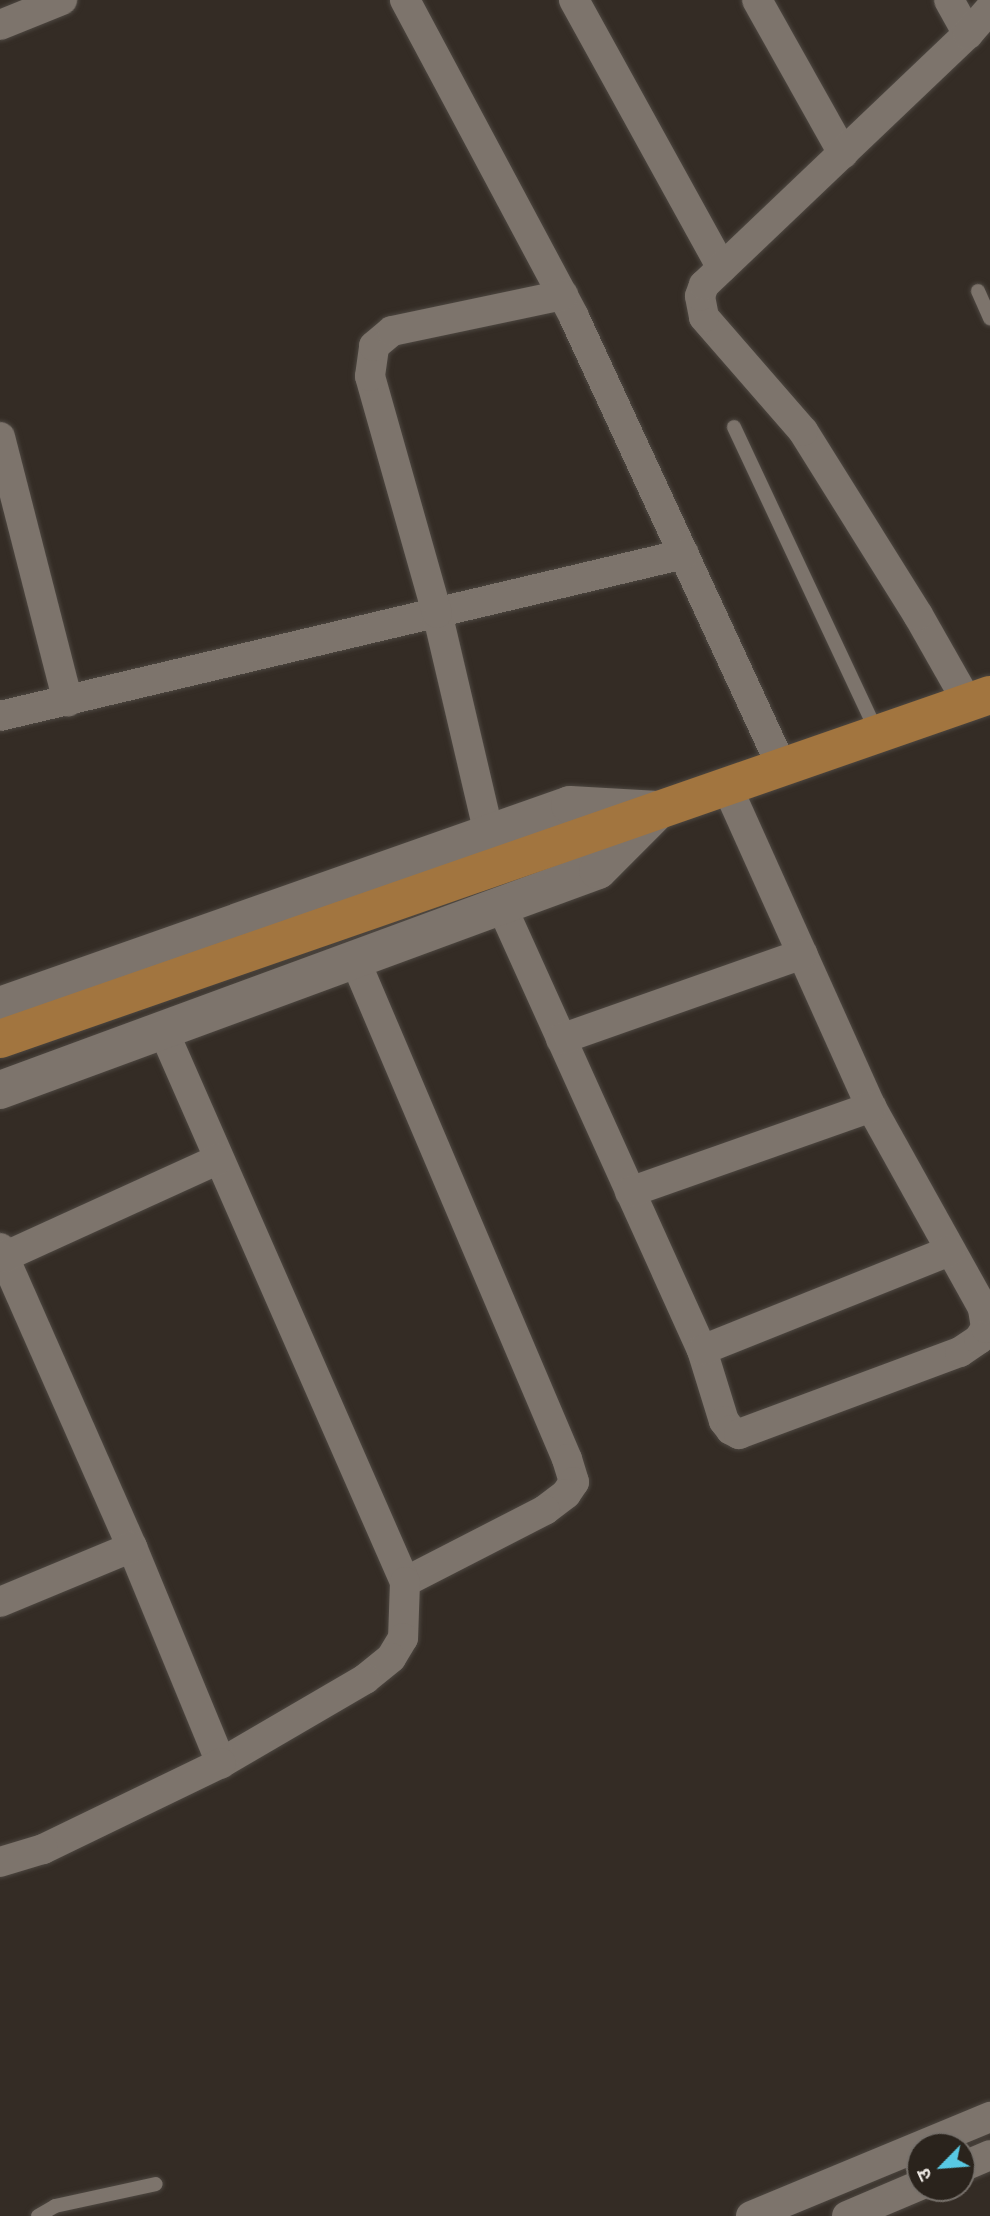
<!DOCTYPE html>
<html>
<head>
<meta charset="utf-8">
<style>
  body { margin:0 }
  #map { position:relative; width:990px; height:2216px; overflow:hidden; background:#342c25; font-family:"Golos Text","Noto Sans Devanagari",sans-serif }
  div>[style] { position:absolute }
  .roads { filter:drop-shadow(0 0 2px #4d4741) drop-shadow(0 0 2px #4d4741) }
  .lane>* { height:14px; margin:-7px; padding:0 7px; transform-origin:7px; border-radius:7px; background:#7d746c }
  .street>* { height:30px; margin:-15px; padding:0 15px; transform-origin:15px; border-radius:15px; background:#7d746c }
  .secondary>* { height:38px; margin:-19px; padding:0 19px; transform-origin:19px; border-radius:19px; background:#7d746c }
  .primary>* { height:38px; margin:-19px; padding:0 19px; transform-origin:19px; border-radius:19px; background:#a2753f }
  span { translate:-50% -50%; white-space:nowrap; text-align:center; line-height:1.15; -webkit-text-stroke:5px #2a231c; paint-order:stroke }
  .north { position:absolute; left:906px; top:2132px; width:70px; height:70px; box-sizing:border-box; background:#2a231c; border:2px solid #77716b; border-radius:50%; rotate:245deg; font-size:19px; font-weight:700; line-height:28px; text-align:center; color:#ebe6e1 }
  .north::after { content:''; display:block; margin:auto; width:24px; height:32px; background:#58c9e4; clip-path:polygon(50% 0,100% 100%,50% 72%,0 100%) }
</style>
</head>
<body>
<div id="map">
  <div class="roads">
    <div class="lane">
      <i style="left:978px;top:291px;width:30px;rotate:66deg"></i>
      <i style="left:734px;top:427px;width:337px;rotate:64.9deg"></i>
      <i style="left:38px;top:2216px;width:20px;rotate:-30deg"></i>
      <i style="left:55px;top:2206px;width:103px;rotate:-12.3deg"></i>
    </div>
    <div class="street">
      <i style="left:405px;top:0;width:359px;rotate:61.9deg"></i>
      <i style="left:574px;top:317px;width:496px;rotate:65.2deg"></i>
      <i style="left:574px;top:0;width:306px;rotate:61.1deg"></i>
      <i style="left:757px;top:0;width:176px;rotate:60.7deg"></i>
      <i style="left:949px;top:0;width:39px;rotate:61deg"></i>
      <i style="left:0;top:25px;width:67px;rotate:-22deg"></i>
      <i style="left:0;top:437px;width:273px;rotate:75.6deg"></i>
      <i style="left:968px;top:703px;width:101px;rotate:-119.6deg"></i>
      <i style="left:918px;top:615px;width:217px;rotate:-122deg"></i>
      <i style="left:803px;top:431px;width:151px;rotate:-131deg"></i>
      <i style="left:704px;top:317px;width:21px;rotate:-101deg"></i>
      <i style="left:700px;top:296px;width:12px;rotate:-70deg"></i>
      <i style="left:704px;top:285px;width:364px;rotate:-43.6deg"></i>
      <i style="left:968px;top:34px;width:33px;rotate:-49deg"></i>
      <i style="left:0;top:716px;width:703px;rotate:-13.32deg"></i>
      <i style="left:489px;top:834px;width:227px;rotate:-103.2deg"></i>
      <i style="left:437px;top:613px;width:246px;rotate:-105.8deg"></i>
      <i style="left:370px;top:376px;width:30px;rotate:-82deg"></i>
      <i style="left:374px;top:346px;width:23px;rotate:-40deg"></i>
      <i style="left:392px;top:331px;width:175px;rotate:-11.9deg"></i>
      <i style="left:501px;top:905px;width:488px;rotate:65.7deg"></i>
      <i style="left:702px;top:1350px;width:74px;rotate:72.8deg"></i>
      <i style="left:724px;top:1421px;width:11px;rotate:52deg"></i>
      <i style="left:731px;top:1430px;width:9px;rotate:27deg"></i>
      <i style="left:739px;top:1434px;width:236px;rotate:-20.4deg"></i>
      <i style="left:960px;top:1352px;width:23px;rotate:-34deg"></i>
      <i style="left:979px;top:1339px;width:13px;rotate:-58deg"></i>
      <i style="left:986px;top:1328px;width:20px;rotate:-99deg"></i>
      <i style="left:983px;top:1308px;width:230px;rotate:-119.1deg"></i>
      <i style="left:871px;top:1107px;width:352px;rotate:-114.2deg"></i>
      <i style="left:355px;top:960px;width:542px;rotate:66.98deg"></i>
      <i style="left:567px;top:1459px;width:24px;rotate:73deg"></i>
      <i style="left:574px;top:1482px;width:14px;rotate:124deg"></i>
      <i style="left:566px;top:1494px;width:26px;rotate:143deg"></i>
      <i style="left:545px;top:1510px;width:157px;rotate:152.8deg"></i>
      <i style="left:163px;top:1030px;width:603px;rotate:66.33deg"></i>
      <i style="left:405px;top:1582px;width:56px;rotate:92deg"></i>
      <i style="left:403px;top:1638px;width:23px;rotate:121deg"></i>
      <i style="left:391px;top:1658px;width:33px;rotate:141deg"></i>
      <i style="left:365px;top:1679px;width:167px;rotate:149.7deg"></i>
      <i style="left:561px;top:1039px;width:256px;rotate:-19.4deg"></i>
      <i style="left:630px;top:1192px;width:256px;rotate:-19.4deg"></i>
      <i style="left:0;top:1248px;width:327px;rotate:66.2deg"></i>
      <i style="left:132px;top:1547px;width:234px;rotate:67.6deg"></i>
      <i style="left:221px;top:1763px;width:198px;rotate:154.2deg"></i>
      <i style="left:43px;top:1849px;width:45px;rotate:163.2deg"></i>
      <i style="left:4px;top:1257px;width:236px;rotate:-24.5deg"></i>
      <i style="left:702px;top:1350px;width:267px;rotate:-21.8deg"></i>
      <i style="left:0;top:1602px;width:143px;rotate:-22.6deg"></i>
      <i style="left:962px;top:2167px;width:30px;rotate:-23deg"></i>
      <i style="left:751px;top:2216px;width:259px;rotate:-22.5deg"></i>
      <i style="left:847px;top:2216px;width:79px;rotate:-23deg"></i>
    </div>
    <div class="secondary">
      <i style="left:0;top:1006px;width:604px;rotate:-19.42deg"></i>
      <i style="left:570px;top:805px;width:88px;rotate:3.3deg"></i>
      <i style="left:0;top:1090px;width:637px;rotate:-20.2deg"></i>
      <i style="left:598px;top:870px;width:85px;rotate:-45deg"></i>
    </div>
    <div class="primary">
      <i style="left:0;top:1039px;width:1048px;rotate:-19.16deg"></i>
    </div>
  </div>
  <div class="north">उ</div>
</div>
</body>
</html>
